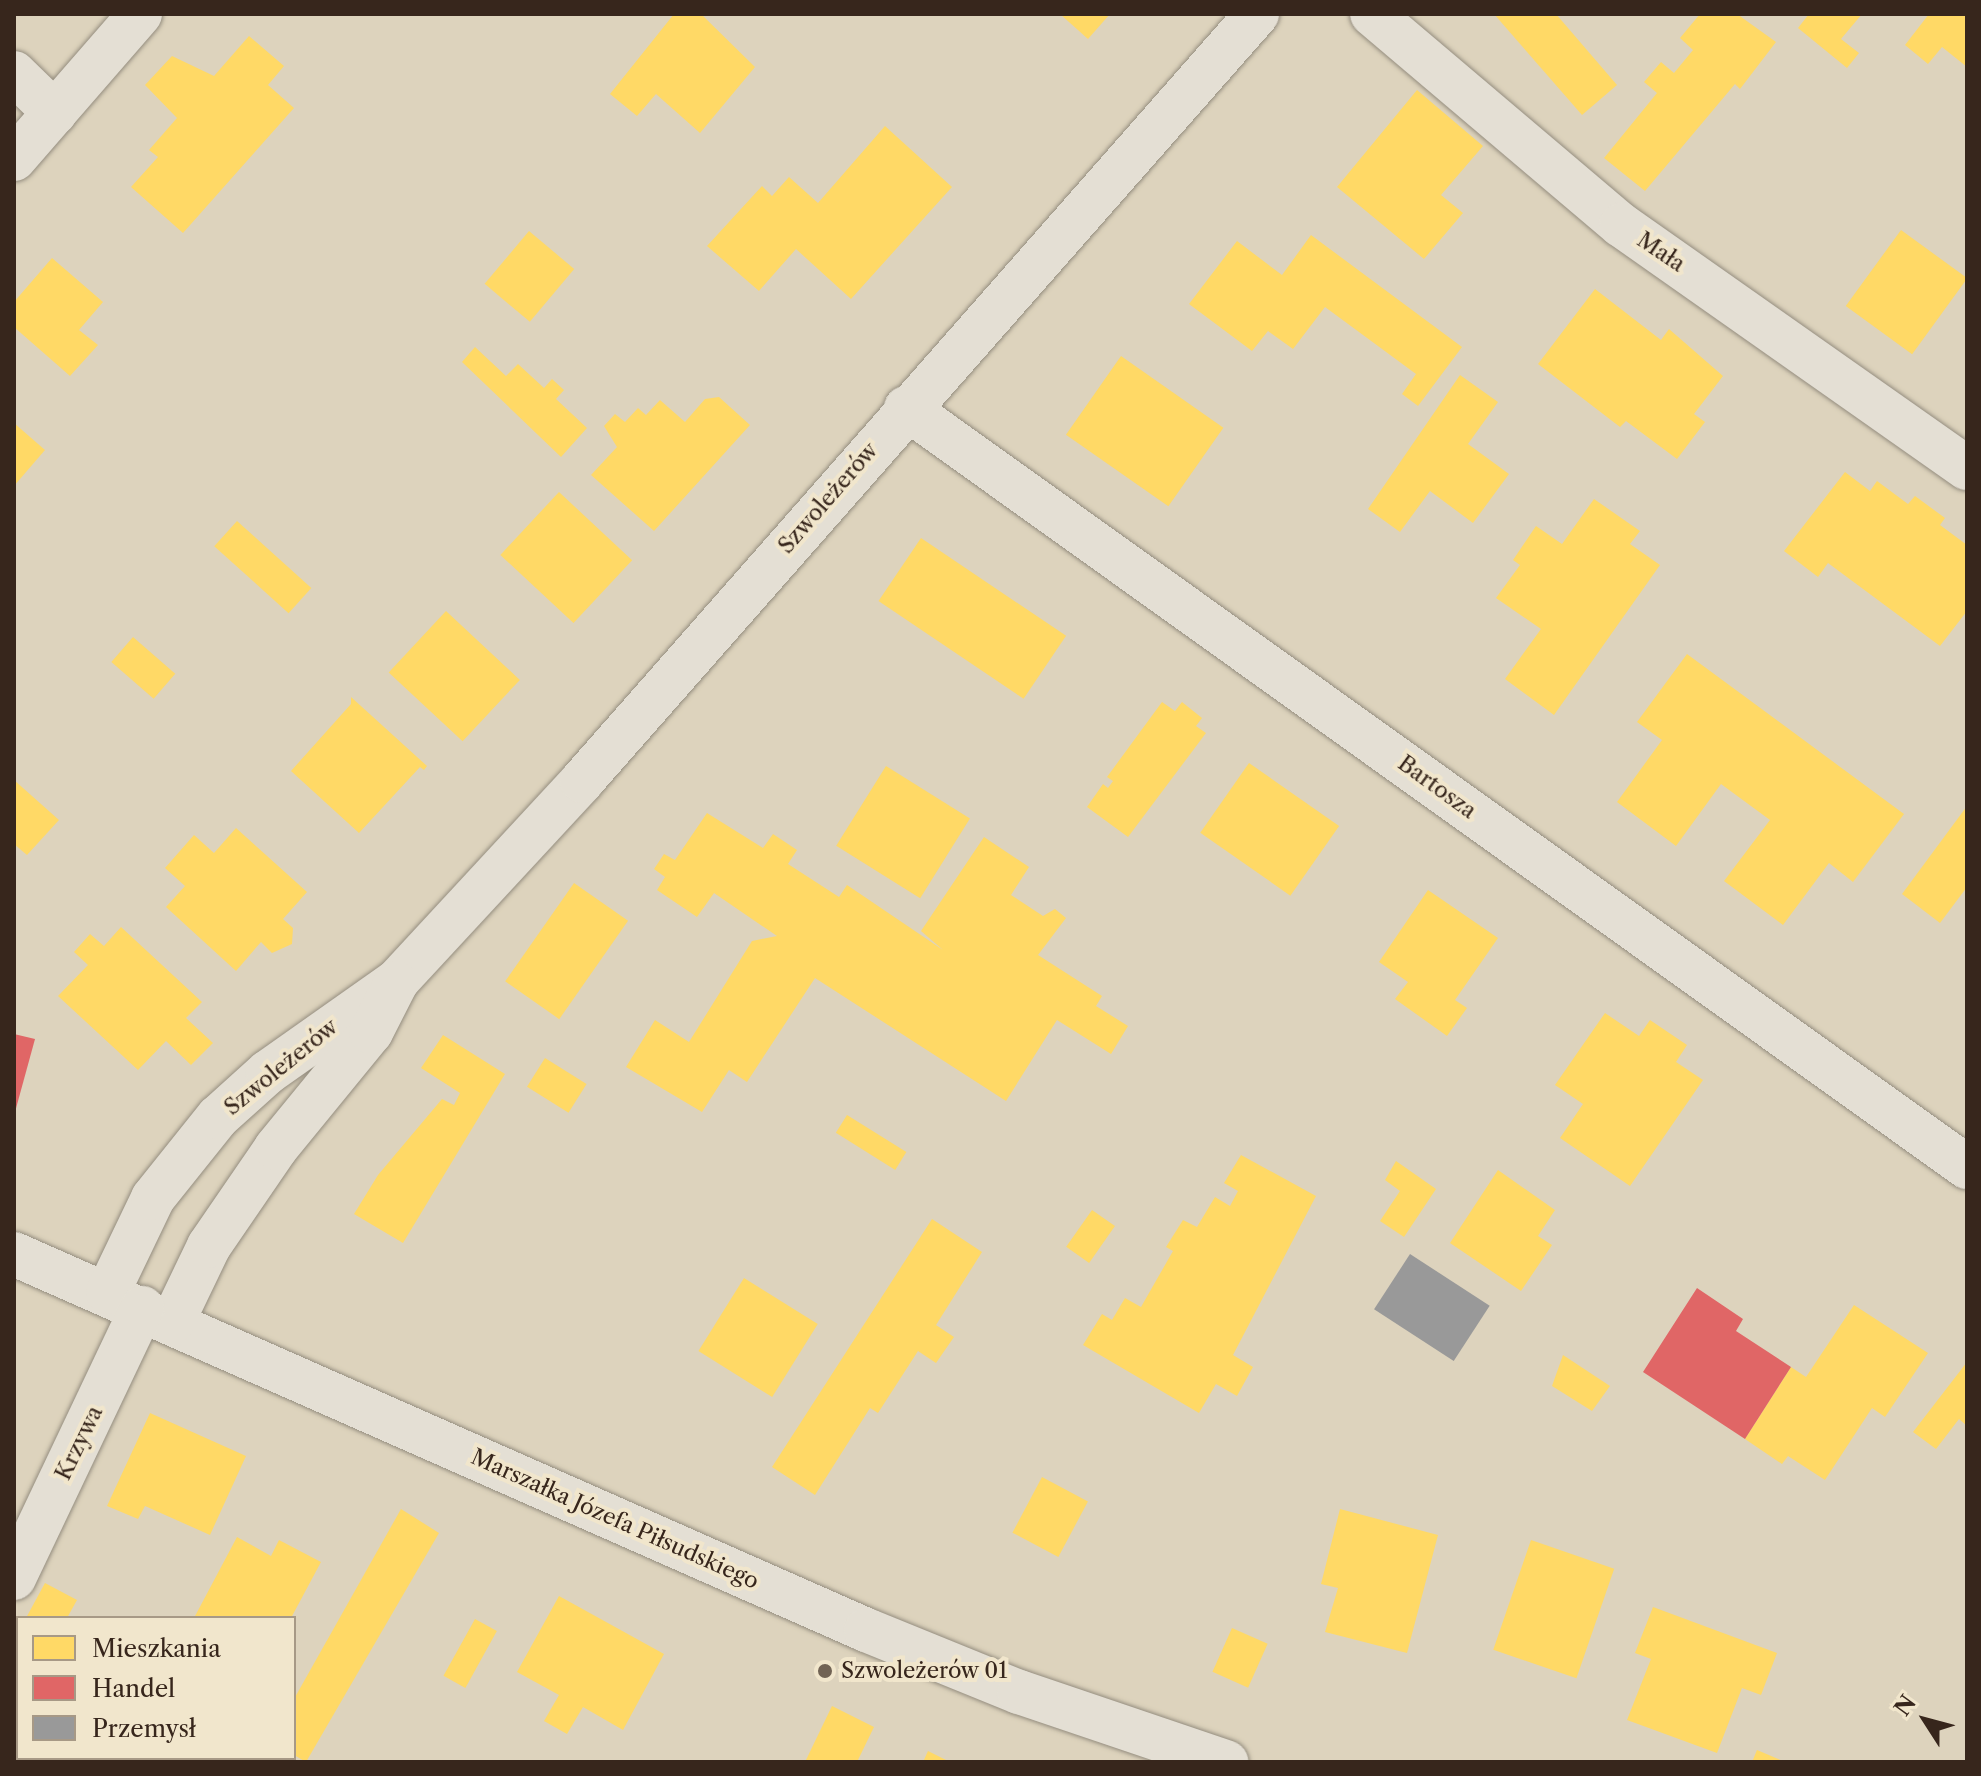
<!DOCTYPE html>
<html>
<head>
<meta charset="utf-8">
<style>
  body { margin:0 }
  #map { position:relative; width:1981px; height:1776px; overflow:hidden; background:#ddd3bd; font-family:"Libre Caslon Text",serif }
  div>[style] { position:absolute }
  .homes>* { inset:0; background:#ffd966; transform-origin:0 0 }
  .shops>* { inset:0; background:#e06666 }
  .industry>* { inset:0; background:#999; transform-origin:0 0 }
  .roads { filter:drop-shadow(0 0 2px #948d7f) drop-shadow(0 0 2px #948d7f) }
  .minor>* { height:44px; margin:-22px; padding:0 22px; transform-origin:22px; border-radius:22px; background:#e4dfd4 }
  .dots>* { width:22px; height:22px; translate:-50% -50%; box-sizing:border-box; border:4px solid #f1e6cc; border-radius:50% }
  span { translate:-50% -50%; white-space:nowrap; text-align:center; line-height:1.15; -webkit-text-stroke:8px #f1e6cc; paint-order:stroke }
  .street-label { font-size:22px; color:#37261c }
  .poi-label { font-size:22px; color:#37261c }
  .left { translate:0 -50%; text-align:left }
  .frame { position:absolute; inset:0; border:16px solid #37261c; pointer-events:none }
  .legend { position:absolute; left:16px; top:1616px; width:280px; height:144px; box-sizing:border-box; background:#f1e6cc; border:2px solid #a79986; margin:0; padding:10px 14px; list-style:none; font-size:24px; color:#37261c }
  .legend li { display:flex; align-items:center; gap:16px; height:40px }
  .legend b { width:40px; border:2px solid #a79986 }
  .north { position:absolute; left:1885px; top:1680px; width:80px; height:80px; -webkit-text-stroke:6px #f1e6cc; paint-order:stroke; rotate:306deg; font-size:22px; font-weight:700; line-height:32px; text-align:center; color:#37261c }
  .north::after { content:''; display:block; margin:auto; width:28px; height:36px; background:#37261c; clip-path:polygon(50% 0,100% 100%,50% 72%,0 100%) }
</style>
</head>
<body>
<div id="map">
  <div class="homes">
    <i style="clip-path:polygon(674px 14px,701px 14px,755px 67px,700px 133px,656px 94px,637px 116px,610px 94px)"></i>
    <i style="clip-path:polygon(1060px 14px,1110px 14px,1088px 39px)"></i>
    <i style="clip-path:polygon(1494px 14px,1556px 14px,1617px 85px,1582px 115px)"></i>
    <i style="clip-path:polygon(1700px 14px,1737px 14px,1776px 42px,1740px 89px,1735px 84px,1645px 191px,1604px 158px,1657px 93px,1644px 82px,1661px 62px,1674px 73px,1693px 50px,1680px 38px)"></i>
    <i style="clip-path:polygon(1809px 14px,1862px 14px,1841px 39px,1859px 53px,1847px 68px,1798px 28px)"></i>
    <i style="clip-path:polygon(1929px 14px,1967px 14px,1967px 67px,1942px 47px,1928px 64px,1905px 45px)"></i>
    <i style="clip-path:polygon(249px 36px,284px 66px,268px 85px,294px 108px,183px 233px,131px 187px,158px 157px,149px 150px,177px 118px,145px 85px,172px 56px,214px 76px)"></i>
    <i style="clip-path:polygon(1417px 90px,1483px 146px,1441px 195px,1463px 213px,1424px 259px,1337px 187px)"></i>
    <i style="clip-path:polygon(885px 126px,952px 187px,851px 299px,796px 249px,759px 291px,707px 246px,762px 186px,772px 196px,789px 177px,818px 203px)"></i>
    <i style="left:1901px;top:230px;width:82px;height:94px;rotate:36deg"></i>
    <i style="left:529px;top:231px;width:59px;height:69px;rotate:40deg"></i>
    <i style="clip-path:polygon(1311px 235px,1462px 347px,1418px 406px,1402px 394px,1416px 374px,1325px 307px,1293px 349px,1268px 331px,1252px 351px,1189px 304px,1237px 241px,1282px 275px)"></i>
    <i style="clip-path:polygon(52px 258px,103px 302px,79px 330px,98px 345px,70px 376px,14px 327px,14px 302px)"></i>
    <i style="clip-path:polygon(1595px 289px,1661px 340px,1669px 329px,1723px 376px,1694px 414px,1705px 422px,1677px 459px,1626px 421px,1620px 427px,1538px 364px)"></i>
    <i style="clip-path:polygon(475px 347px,506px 376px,518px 364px,544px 388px,552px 379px,564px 390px,556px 399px,587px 428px,561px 457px,462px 362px)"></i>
    <i style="left:1121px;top:356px;width:125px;height:96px;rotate:35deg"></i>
    <i style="clip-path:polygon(1460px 375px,1498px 402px,1468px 444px,1509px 474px,1473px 523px,1430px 491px,1400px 532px,1368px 509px)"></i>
    <i style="clip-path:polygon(719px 397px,750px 425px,654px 531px,591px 475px,617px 447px,604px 426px,615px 414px,625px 422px,638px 408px,646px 415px,660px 400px,685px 422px,705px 399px)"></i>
    <i style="clip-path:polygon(14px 423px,45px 450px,14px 486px)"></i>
    <i style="clip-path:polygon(1845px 472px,1870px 491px,1877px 481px,1908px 504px,1915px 496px,1945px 518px,1940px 525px,1967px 545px,1967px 611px,1940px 646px,1828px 563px,1818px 577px,1784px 551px)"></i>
    <i style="left:559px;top:492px;width:100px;height:86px;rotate:43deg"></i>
    <i style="clip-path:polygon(1594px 499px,1640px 531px,1630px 544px,1660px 565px,1554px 715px,1505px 679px,1541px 629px,1496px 598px,1520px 565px,1513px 560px,1536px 526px,1562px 544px)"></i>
    <i style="left:237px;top:521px;width:100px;height:34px;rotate:42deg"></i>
    <i style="left:921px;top:538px;width:175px;height:76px;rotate:34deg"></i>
    <i style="left:446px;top:611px;width:101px;height:84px;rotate:43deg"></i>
    <i style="left:133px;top:637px;width:56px;height:33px;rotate:41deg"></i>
    <i style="clip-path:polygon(1687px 654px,1904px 814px,1853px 882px,1829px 863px,1783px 925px,1724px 881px,1770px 820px,1721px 784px,1676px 846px,1617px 802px,1662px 740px,1637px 722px)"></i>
    <i style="clip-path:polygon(351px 697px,427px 766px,424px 770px,420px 767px,359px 833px,291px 771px,351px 704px)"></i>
    <i style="clip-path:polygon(1162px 702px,1175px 711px,1182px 702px,1202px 718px,1196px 726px,1206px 733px,1128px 837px,1087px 807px,1103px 784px,1108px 788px,1113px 781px,1107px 777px)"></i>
    <i style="left:1249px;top:763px;width:110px;height:85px;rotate:35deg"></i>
    <i style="left:886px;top:766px;width:99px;height:94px;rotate:32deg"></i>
    <i style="clip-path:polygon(14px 780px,59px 820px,27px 855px,14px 844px)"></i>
    <i style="clip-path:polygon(1967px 806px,1967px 887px,1940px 923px,1902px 894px)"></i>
    <i style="clip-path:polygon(707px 813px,763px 848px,773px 834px,797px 850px,788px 864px,839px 897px,847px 885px,943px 950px,921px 931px,984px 837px,1029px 867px,1011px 895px,1043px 916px,1055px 909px,1066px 918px,1038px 955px,1102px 996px,1096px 1006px,1128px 1026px,1111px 1054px,1057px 1020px,1006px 1101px,815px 978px,747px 1082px,729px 1070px,702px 1112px,626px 1067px,655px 1020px,689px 1042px,752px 941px,777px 936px,714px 893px,697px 917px,657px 890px,665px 877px,654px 869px,664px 854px,675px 860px)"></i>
    <i style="clip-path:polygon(236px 828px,307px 892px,283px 919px,293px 928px,292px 944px,272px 953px,261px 942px,236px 971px,166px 907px,185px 886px,165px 868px,194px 835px,214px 853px)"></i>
    <i style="left:574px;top:883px;width:66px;height:120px;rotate:35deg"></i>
    <i style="clip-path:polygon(1428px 890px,1498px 938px,1455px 1000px,1467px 1008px,1447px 1036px,1395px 999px,1408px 982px,1379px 962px)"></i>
    <i style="clip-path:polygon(121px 927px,202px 1002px,186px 1018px,213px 1043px,191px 1065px,166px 1041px,138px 1070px,58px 996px,88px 965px,74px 952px,90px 934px,104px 946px)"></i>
    <i style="clip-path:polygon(1605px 1013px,1639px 1036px,1650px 1020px,1687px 1045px,1676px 1062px,1703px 1080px,1630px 1186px,1560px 1138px,1583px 1104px,1555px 1085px)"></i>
    <i style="clip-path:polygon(443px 1035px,505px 1074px,403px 1243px,354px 1214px,378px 1175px,442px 1099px,454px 1105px,460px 1093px,421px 1068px)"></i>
    <i style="left:545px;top:1058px;width:49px;height:34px;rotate:32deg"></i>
    <i style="left:847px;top:1115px;width:70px;height:21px;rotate:32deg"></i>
    <i style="clip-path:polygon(1241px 1155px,1316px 1196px,1233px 1355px,1253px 1367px,1237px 1396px,1216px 1384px,1199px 1413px,1083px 1345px,1102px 1314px,1112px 1320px,1125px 1298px,1141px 1307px,1173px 1251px,1166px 1247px,1183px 1220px,1197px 1227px,1215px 1197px,1230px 1206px,1238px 1191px,1224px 1183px)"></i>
    <i style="clip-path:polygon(1396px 1161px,1436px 1189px,1404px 1237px,1380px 1221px,1400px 1191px,1385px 1180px)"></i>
    <i style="clip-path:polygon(1498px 1170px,1555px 1210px,1538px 1236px,1552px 1245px,1521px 1291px,1450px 1243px)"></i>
    <i style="left:1092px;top:1210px;width:28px;height:45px;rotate:35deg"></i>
    <i style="clip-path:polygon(932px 1219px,982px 1252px,936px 1325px,954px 1337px,936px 1363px,918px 1351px,878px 1413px,870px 1408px,815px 1495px,772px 1467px)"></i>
    <i style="left:744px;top:1278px;width:87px;height:86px;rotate:32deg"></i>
    <i style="clip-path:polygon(1854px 1305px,1928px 1353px,1885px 1417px,1872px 1408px,1825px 1480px,1788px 1456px,1782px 1464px,1745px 1439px,1791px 1367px,1806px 1377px)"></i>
    <i style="clip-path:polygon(1563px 1355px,1610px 1386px,1592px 1411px,1552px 1386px)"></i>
    <i style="clip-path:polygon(1967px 1362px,1967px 1426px,1959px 1419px,1936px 1449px,1913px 1432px)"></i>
    <i style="clip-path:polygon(150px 1413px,246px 1456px,210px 1535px,145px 1506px,138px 1519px,107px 1506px)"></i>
    <i style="left:1042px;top:1477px;width:52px;height:63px;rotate:28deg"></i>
    <i style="clip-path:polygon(401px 1509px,439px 1533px,306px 1762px,294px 1755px,294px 1699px)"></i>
    <i style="clip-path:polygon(1340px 1509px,1438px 1535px,1407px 1653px,1325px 1632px,1338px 1588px,1321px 1584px)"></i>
    <i style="clip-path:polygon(237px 1537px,271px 1556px,279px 1540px,321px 1562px,291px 1618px,194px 1618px)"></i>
    <i style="left:1531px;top:1540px;width:88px;height:116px;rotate:19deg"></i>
    <i style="clip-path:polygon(45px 1583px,77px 1600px,67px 1618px,26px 1618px)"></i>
    <i style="clip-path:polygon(559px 1596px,664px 1654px,623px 1730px,583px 1707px,567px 1734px,544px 1721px,559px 1695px,517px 1672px)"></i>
    <i style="clip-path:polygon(1653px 1607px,1777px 1653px,1761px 1695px,1742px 1688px,1717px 1753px,1627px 1720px,1651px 1659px,1635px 1653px)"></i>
    <i style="left:475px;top:1619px;width:25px;height:65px;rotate:29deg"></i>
    <i style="left:1232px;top:1628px;width:39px;height:48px;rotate:24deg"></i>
    <i style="clip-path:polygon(832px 1706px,874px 1727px,857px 1762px,805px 1762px)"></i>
    <i style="clip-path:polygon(1757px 1750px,1785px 1762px,1752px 1762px)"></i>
    <i style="clip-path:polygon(928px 1751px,950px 1762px,923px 1762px)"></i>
  </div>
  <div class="shops">
    <i style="clip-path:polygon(14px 1034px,35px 1039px,15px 1112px,14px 1112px)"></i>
    <i style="clip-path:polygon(1697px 1288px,1743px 1319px,1736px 1331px,1791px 1367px,1745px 1439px,1643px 1372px)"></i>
  </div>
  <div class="industry">
    <i style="left:1410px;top:1254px;width:95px;height:66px;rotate:33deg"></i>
  </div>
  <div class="roads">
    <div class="minor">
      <i style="left:1372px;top:14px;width:326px;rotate:40.3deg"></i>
      <i style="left:1621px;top:225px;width:423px;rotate:35.1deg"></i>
      <i style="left:14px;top:73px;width:57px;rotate:44.3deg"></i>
      <i style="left:14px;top:159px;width:192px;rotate:-49deg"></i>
      <i style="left:906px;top:408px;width:1305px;rotate:35.58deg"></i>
      <i style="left:14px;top:1254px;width:931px;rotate:23.81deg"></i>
      <i style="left:866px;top:1630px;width:165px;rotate:22.1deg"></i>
      <i style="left:1019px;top:1692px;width:219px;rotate:18.7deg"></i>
      <i style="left:108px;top:1292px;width:104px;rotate:-64.4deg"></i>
      <i style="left:153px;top:1198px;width:104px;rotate:-51.3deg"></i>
      <i style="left:218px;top:1117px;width:67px;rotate:-42deg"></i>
      <i style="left:268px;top:1072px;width:158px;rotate:-35.2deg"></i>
      <i style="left:397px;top:981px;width:272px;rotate:-47.2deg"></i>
      <i style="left:582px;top:781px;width:1022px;rotate:-48.65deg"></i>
      <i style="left:173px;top:1321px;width:83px;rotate:-64.4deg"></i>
      <i style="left:209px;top:1246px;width:119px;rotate:-55.6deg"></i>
      <i style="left:276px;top:1148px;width:150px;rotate:-50.7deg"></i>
      <i style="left:371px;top:1032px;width:55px;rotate:-63deg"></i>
      <i style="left:14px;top:1578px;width:299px;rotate:-64.6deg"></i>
    </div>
  </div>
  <div class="dots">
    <i style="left:825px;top:1671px;background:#716354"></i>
  </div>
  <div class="street-label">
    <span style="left:1661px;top:252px;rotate:34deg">Mała</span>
    <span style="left:828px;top:498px;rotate:-49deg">Szwoleżerów</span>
    <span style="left:1437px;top:787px;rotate:36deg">Bartosza</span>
    <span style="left:281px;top:1067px;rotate:-39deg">Szwoleżerów</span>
    <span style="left:79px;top:1443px;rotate:-64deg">Krzywa</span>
    <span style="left:615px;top:1519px;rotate:24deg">Marszałka Józefa Piłsudskiego</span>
  </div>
  <div class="poi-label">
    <span class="left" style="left:841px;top:1671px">Szwoleżerów 01</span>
  </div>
  <div class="frame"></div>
  <ul class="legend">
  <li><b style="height:22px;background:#ffd966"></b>Mieszkania</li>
  <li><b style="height:22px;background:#e06666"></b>Handel</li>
  <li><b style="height:22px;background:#999"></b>Przemysł</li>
  </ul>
  <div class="north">N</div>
</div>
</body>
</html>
